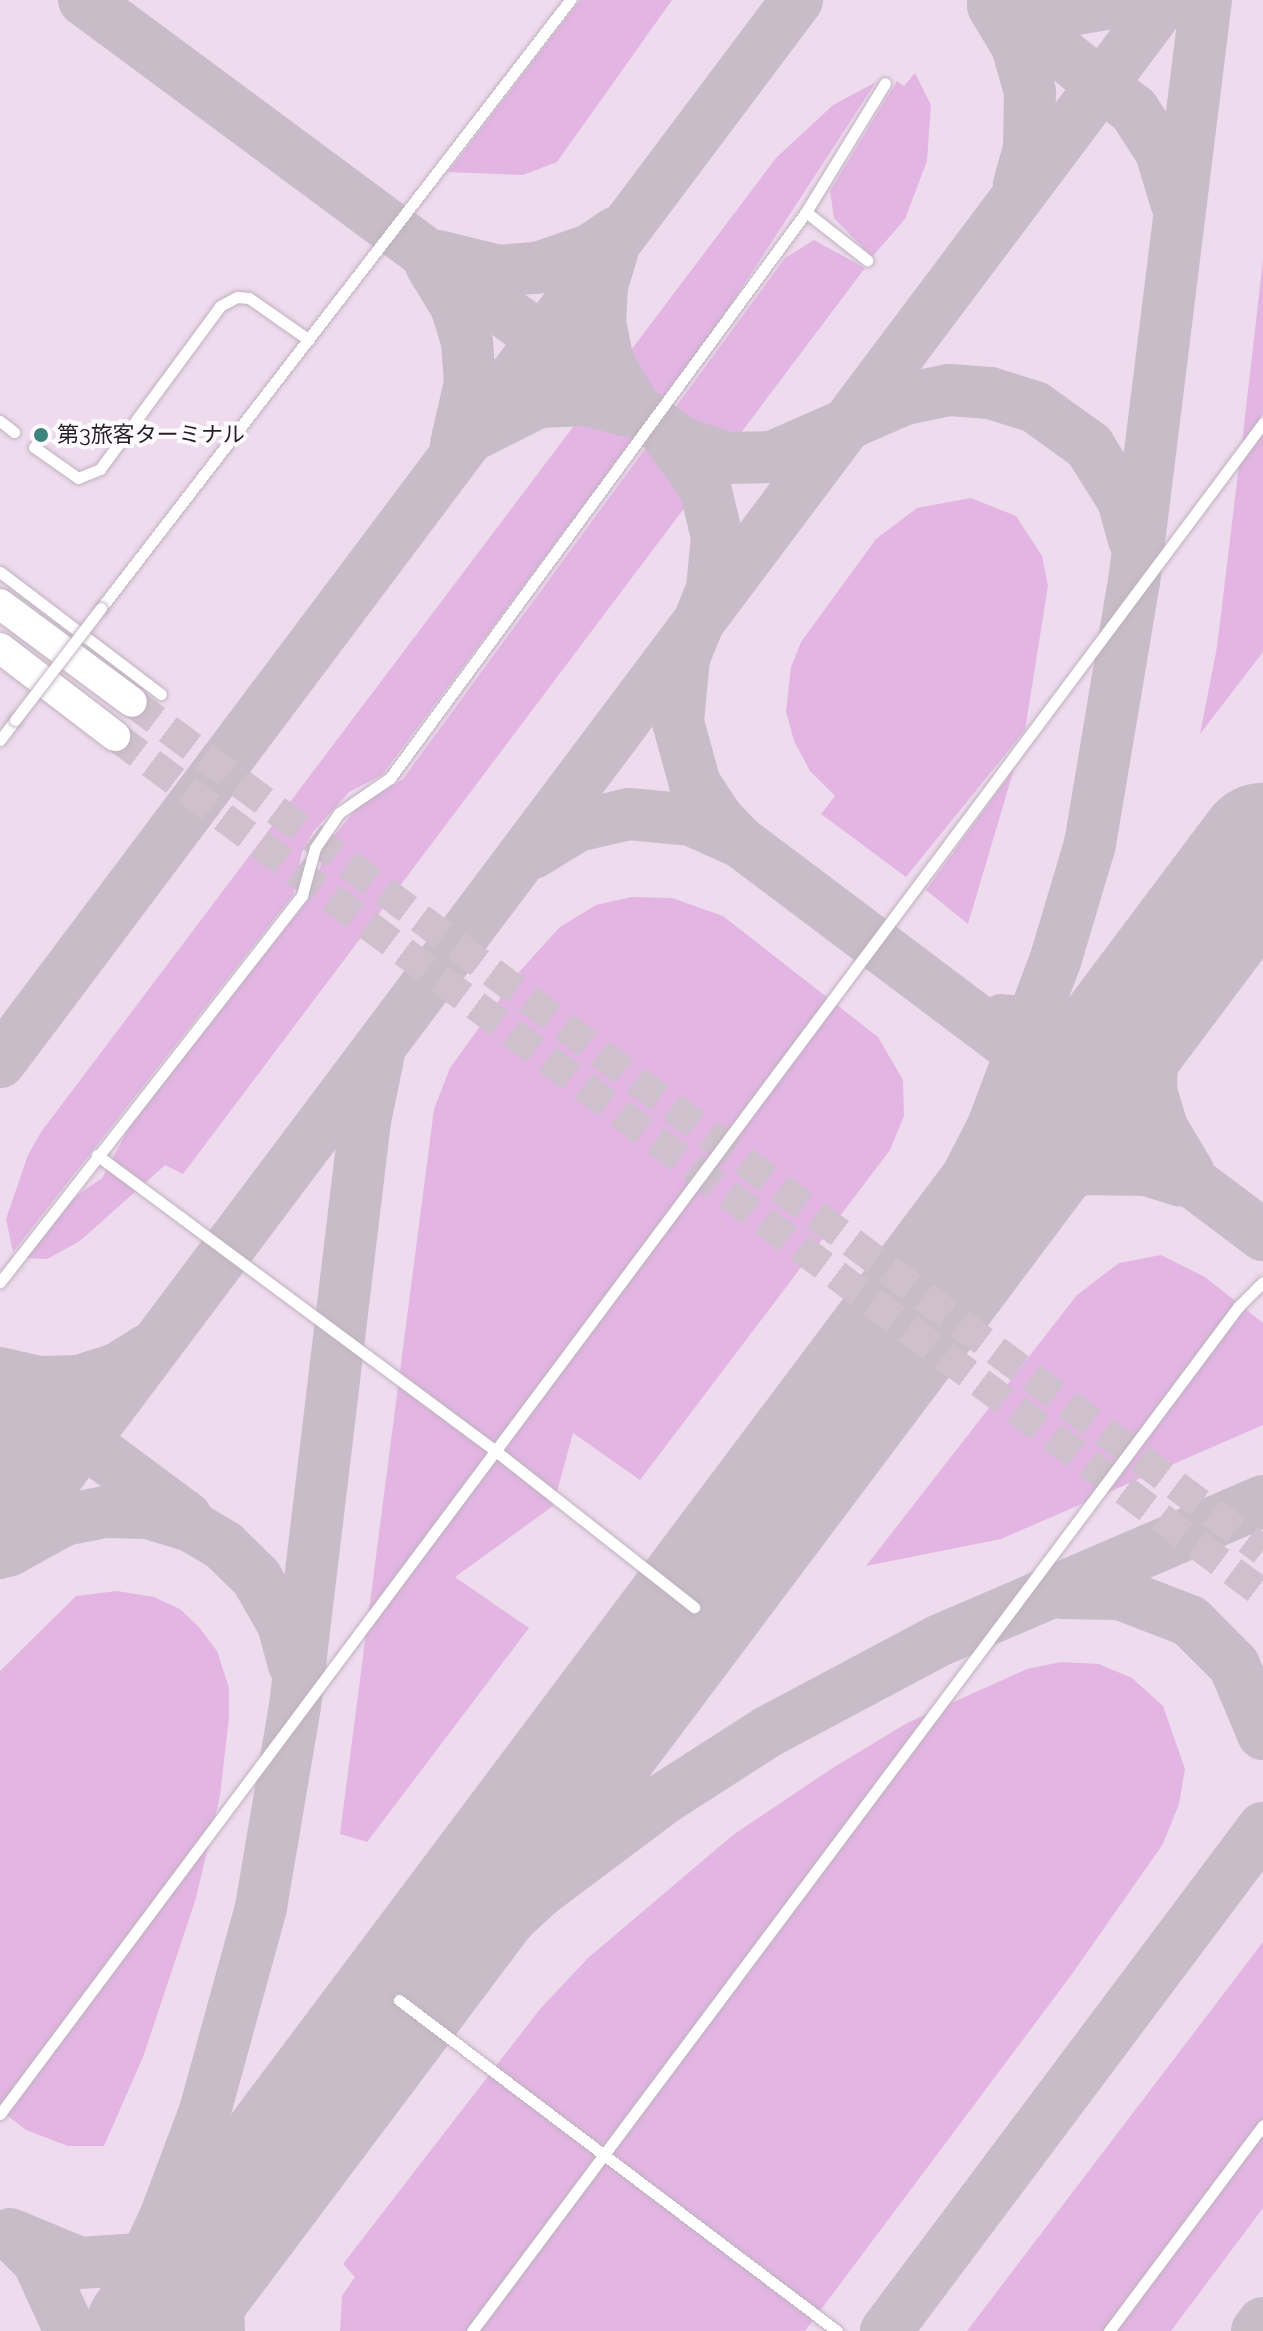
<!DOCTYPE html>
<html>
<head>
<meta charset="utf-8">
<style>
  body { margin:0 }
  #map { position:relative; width:1263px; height:2331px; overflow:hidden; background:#f8eaf7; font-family:Raleway,"Noto Sans JP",sans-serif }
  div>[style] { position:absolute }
  .built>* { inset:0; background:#efdbee; transform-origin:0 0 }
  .green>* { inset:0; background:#e3b5e3 }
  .taxiway>* { height:52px; margin:-26px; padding:0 26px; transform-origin:26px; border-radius:26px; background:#c8bcc8 }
  .runway>* { height:132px; margin:-66px; padding:0 66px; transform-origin:66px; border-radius:66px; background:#c8bcc8 }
  .secondary-tunnel>* { height:30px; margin-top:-15px; transform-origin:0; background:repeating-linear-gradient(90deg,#cec1cd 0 30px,transparent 0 45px) }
  .roads { filter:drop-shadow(0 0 2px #bfb2bf) drop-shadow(0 0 2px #bfb2bf) }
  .lane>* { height:11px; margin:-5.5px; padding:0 5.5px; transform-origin:5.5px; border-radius:5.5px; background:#fff }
  .secondary>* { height:30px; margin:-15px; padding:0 15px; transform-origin:15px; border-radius:15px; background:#fff }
  .bridges { filter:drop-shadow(0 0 2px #bfb2bf) drop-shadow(0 0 2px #bfb2bf) }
  .lane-bridge>* { height:11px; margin:-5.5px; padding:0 5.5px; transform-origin:5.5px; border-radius:5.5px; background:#fff }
  .dots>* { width:22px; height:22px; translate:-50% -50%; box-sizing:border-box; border:4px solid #fefbfe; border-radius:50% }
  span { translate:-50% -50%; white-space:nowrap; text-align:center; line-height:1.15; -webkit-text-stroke:8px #fefbfe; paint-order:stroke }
  .poi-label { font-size:22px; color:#241f24 }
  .left { translate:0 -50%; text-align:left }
</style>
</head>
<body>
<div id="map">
  <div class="built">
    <i style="left:0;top:0;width:1263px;height:2331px"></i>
  </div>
  <div class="green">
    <i style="clip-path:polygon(580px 0,672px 0,557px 162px,523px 175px,448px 172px)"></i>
    <i style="clip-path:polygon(915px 73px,931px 105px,927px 161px,905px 219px,872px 257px,834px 218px,830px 191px,897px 81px,904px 86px)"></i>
    <i style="clip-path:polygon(876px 82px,711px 335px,382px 775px,349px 792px,314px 831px,302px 852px,293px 895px,13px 1252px,6px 1219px,28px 1155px,41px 1132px,776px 158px,833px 105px)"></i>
    <i style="clip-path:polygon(814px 240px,865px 268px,183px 1174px,165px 1165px,80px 1241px,47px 1259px,24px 1258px,69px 1201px,102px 1178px,138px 1111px,312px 895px,327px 844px,358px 807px,403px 779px,785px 258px)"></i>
    <i style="clip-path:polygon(1263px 260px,1263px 414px,1242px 443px)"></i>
    <i style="clip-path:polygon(1263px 433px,1263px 652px,1200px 734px,1217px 647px,1239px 465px)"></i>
    <i style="clip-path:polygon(971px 498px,1016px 516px,1042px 556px,1048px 586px,1025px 730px,906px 877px,821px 814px,835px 796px,810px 771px,794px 741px,786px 711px,791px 667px,801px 642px,876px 539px,917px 508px)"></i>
    <i style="clip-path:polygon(1014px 769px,968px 924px,926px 890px)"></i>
    <i style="clip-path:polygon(631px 897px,672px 898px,723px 916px,878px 1037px,903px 1080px,904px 1116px,890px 1150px,640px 1480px,573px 1433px,553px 1506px,455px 1577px,529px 1628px,367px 1842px,340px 1834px,434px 1109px,450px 1068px,519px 972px,560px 927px,596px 905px)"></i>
    <i style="clip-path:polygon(1161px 1255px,1205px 1277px,1263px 1323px,1263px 1425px,1001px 1539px,866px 1566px,1077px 1295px,1119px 1263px)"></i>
    <i style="clip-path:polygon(117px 1591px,154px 1597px,180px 1609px,199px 1627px,217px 1651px,229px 1688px,229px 1717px,220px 1796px,196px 1898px,143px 2057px,104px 2146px,68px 2146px,26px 2130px,0 2110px,0 1671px,76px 1596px)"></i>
    <i style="clip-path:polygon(1061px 1662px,1099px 1664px,1132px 1678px,1163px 1706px,1185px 1769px,1179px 1804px,1163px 1844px,1072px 1974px,805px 2331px,340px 2331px,342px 2296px,355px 2277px,343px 2264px,540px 2009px,588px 1958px,733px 1835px,831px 1769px,907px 1723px,1027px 1669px)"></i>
    <i style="clip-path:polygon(1263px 1942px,1263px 2208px,1171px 2331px,967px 2331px)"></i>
  </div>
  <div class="taxiway">
    <i style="left:84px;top:0;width:744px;rotate:36.53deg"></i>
    <i style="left:682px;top:443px;width:48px;rotate:18.1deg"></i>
    <i style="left:728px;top:458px;width:44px;rotate:-1.3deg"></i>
    <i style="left:772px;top:457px;width:145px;rotate:-23.6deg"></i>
    <i style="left:905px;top:399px;width:45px;rotate:-11.6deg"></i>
    <i style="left:949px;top:390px;width:41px;rotate:4.2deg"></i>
    <i style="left:990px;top:393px;width:47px;rotate:17.3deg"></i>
    <i style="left:1035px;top:407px;width:67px;rotate:35.8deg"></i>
    <i style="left:1089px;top:446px;width:64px;rotate:57.8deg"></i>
    <i style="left:1123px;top:500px;width:41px;rotate:74.6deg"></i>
    <i style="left:993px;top:0;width:179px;rotate:38deg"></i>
    <i style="left:1134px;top:110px;width:50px;rotate:57.3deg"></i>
    <i style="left:1161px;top:152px;width:52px;rotate:73.3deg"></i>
    <i style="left:1003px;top:0;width:62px;rotate:10.2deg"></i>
    <i style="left:1064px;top:11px;width:66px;rotate:-9.6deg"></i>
    <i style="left:993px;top:6px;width:47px;rotate:59deg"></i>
    <i style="left:1017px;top:46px;width:48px;rotate:74.2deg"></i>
    <i style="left:1030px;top:92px;width:57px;rotate:91deg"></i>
    <i style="left:1029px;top:149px;width:37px;rotate:106deg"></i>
    <i style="left:612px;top:253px;width:34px;rotate:107deg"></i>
    <i style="left:602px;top:286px;width:36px;rotate:93deg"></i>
    <i style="left:600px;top:322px;width:41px;rotate:78.7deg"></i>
    <i style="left:608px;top:362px;width:50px;rotate:59.8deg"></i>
    <i style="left:438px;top:256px;width:63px;rotate:13.8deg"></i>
    <i style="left:499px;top:271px;width:38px;rotate:-5deg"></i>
    <i style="left:537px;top:268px;width:56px;rotate:-18.8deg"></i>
    <i style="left:590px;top:250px;width:32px;rotate:-34deg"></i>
    <i style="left:431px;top:265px;width:48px;rotate:58.6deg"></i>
    <i style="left:456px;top:306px;width:38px;rotate:73deg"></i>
    <i style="left:467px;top:342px;width:41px;rotate:85.8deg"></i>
    <i style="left:470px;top:383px;width:63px;rotate:102.9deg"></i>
    <i style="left:477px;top:433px;width:69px;rotate:-26.6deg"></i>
    <i style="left:539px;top:402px;width:48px;rotate:-2.4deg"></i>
    <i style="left:587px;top:400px;width:42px;rotate:15deg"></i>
    <i style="left:668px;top:436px;width:63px;rotate:54deg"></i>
    <i style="left:705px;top:487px;width:51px;rotate:76.5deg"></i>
    <i style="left:717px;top:537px;width:52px;rotate:95.5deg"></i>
    <i style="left:712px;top:589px;width:74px;rotate:112.1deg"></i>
    <i style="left:684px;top:658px;width:64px;rotate:95.4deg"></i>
    <i style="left:678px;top:722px;width:64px;rotate:74.7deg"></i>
    <i style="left:695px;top:784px;width:42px;rotate:56.7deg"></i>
    <i style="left:718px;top:819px;width:30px;rotate:46deg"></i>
    <i style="left:739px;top:841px;width:656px;rotate:36.94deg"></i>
    <i style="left:533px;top:853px;width:52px;rotate:-31.5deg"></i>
    <i style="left:577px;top:826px;width:53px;rotate:-13deg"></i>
    <i style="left:629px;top:814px;width:62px;rotate:5.5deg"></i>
    <i style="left:691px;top:820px;width:49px;rotate:24deg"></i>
    <i style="left:1167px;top:977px;width:49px;rotate:106.6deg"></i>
    <i style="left:1153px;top:1024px;width:67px;rotate:91.7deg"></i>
    <i style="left:1151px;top:1091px;width:39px;rotate:73deg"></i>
    <i style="left:1162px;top:1128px;width:52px;rotate:59deg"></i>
    <i style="left:1164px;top:987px;width:153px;rotate:-49.5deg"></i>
    <i style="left:1002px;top:1020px;width:50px;rotate:5.7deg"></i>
    <i style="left:1052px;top:1025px;width:35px;rotate:-8deg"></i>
    <i style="left:1087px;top:1020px;width:60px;rotate:-25.7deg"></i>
    <i style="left:1141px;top:994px;width:57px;rotate:-43.6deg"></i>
    <i style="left:0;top:1062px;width:1328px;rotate:-53.11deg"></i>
    <i style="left:987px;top:1218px;width:64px;rotate:-34.2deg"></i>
    <i style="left:1040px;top:1182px;width:47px;rotate:-16.1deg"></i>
    <i style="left:1085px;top:1169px;width:61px;rotate:0.9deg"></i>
    <i style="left:1146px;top:1170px;width:37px;rotate:17deg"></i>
    <i style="left:0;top:1373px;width:40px;rotate:13deg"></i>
    <i style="left:39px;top:1382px;width:40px;rotate:-1.4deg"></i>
    <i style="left:79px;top:1381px;width:40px;rotate:-18deg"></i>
    <i style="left:117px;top:1369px;width:36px;rotate:-32deg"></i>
    <i style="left:0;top:1379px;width:232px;rotate:36.6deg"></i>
    <i style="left:0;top:1392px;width:30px;rotate:62deg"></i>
    <i style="left:14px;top:1418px;width:41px;rotate:77.3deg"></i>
    <i style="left:23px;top:1458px;width:41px;rotate:92.8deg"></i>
    <i style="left:21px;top:1499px;width:32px;rotate:106deg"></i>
    <i style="left:808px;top:1457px;width:182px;rotate:-58.5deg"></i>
    <i style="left:903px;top:1302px;width:198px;rotate:-62.9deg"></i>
    <i style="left:993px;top:1126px;width:179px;rotate:-69.4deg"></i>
    <i style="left:1056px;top:958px;width:119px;rotate:-73.4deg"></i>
    <i style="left:1090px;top:844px;width:266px;rotate:-80.5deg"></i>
    <i style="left:1134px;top:582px;width:586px;rotate:-82.95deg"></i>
    <i style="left:8px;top:1551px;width:64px;rotate:-29deg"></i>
    <i style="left:64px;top:1520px;width:42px;rotate:-11deg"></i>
    <i style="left:105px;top:1512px;width:43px;rotate:1.3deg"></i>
    <i style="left:148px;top:1513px;width:45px;rotate:16.8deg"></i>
    <i style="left:191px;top:1526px;width:39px;rotate:31deg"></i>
    <i style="left:224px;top:1546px;width:45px;rotate:44.1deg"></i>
    <i style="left:256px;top:1577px;width:54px;rotate:60.1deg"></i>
    <i style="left:283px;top:1624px;width:42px;rotate:75deg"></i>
    <i style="left:0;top:1553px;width:1941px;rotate:-53.12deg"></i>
    <i style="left:1061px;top:1593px;width:59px;rotate:1deg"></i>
    <i style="left:1120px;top:1594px;width:75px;rotate:21.1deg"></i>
    <i style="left:1190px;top:1621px;width:62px;rotate:45deg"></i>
    <i style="left:1234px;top:1665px;width:75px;rotate:67.2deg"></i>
    <i style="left:346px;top:2071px;width:262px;rotate:-42.8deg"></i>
    <i style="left:538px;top:1893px;width:156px;rotate:-36.9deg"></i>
    <i style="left:663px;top:1799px;width:126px;rotate:-32.7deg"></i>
    <i style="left:769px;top:1731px;width:191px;rotate:-28deg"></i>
    <i style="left:938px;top:1641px;width:354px;rotate:-23.3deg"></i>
    <i style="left:10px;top:2234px;width:76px;rotate:22.5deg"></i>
    <i style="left:80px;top:2263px;width:75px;rotate:-3.8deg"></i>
    <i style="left:155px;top:2258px;width:45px;rotate:-19.7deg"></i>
    <i style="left:197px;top:2243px;width:35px;rotate:-33deg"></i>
    <i style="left:226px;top:2224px;width:57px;rotate:-48.5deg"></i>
    <i style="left:16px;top:2239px;width:31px;rotate:45deg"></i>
    <i style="left:38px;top:2261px;width:77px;rotate:65.4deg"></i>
    <i style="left:112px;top:2331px;width:128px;rotate:-65deg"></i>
    <i style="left:166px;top:2215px;width:111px;rotate:-69.4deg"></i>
    <i style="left:205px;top:2111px;width:212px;rotate:-74.6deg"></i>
    <i style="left:261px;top:1907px;width:204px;rotate:-80.4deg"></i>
    <i style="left:295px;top:1706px;width:589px;rotate:-83.18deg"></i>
    <i style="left:365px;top:1121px;width:64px;rotate:-78.3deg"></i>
    <i style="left:219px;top:2331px;width:61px;rotate:-91.9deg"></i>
    <i style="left:217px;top:2270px;width:66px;rotate:-65deg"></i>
    <i style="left:886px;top:2331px;width:629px;rotate:-53.15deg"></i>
    <i style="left:1257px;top:2331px;width:10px;rotate:-53deg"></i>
  </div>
  <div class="runway">
    <i style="left:151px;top:2331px;width:1853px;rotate:-53.12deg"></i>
  </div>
  <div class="secondary-tunnel">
    <i style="left:132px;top:702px;width:1414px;rotate:36.89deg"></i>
    <i style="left:115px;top:736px;width:1433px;rotate:36.77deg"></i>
  </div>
  <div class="roads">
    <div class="lane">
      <i style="left:806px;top:212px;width:78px;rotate:38.2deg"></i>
      <i style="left:0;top:421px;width:18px;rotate:38deg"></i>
      <i style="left:34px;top:447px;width:54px;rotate:35.2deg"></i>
      <i style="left:78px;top:478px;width:24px;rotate:-22deg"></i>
      <i style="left:100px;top:469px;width:202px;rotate:-53.6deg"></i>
      <i style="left:220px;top:306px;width:19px;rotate:-28deg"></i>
      <i style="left:237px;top:297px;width:12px;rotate:5deg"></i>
      <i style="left:249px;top:298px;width:73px;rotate:35deg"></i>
      <i style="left:0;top:572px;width:202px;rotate:37.2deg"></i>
      <i style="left:101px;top:608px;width:768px;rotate:-52.35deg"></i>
      <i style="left:0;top:740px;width:25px;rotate:-53deg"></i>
      <i style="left:97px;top:1155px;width:498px;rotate:36.6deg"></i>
      <i style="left:497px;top:1452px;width:251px;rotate:38.2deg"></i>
      <i style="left:0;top:1282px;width:491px;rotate:-52deg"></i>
      <i style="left:302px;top:895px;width:49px;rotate:-74.5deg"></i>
      <i style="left:315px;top:848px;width:42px;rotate:-55.6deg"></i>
      <i style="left:339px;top:813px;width:62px;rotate:-34.5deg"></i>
      <i style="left:390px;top:778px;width:702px;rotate:-53.68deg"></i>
      <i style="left:806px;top:212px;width:151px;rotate:-58.5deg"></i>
      <i style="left:399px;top:2000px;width:549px;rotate:37.08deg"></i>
      <i style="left:0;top:2114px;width:2111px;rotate:-53.24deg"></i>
      <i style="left:472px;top:2331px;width:1279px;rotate:-53.2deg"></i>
      <i style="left:1238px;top:1307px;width:35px;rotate:-45deg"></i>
      <i style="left:1109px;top:2331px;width:257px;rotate:-53.2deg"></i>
    </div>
    <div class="secondary">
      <i style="left:0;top:604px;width:164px;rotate:36.6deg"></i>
      <i style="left:0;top:648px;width:145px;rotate:37.4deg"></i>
    </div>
  </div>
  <div class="bridges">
    <div class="lane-bridge">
      <i style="left:15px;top:720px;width:141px;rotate:-52.5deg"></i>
    </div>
  </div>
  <div class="dots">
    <i style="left:41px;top:435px;background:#3d847d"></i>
  </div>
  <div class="poi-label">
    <span class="left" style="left:57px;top:435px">第3旅客ターミナル</span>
  </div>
</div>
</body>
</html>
